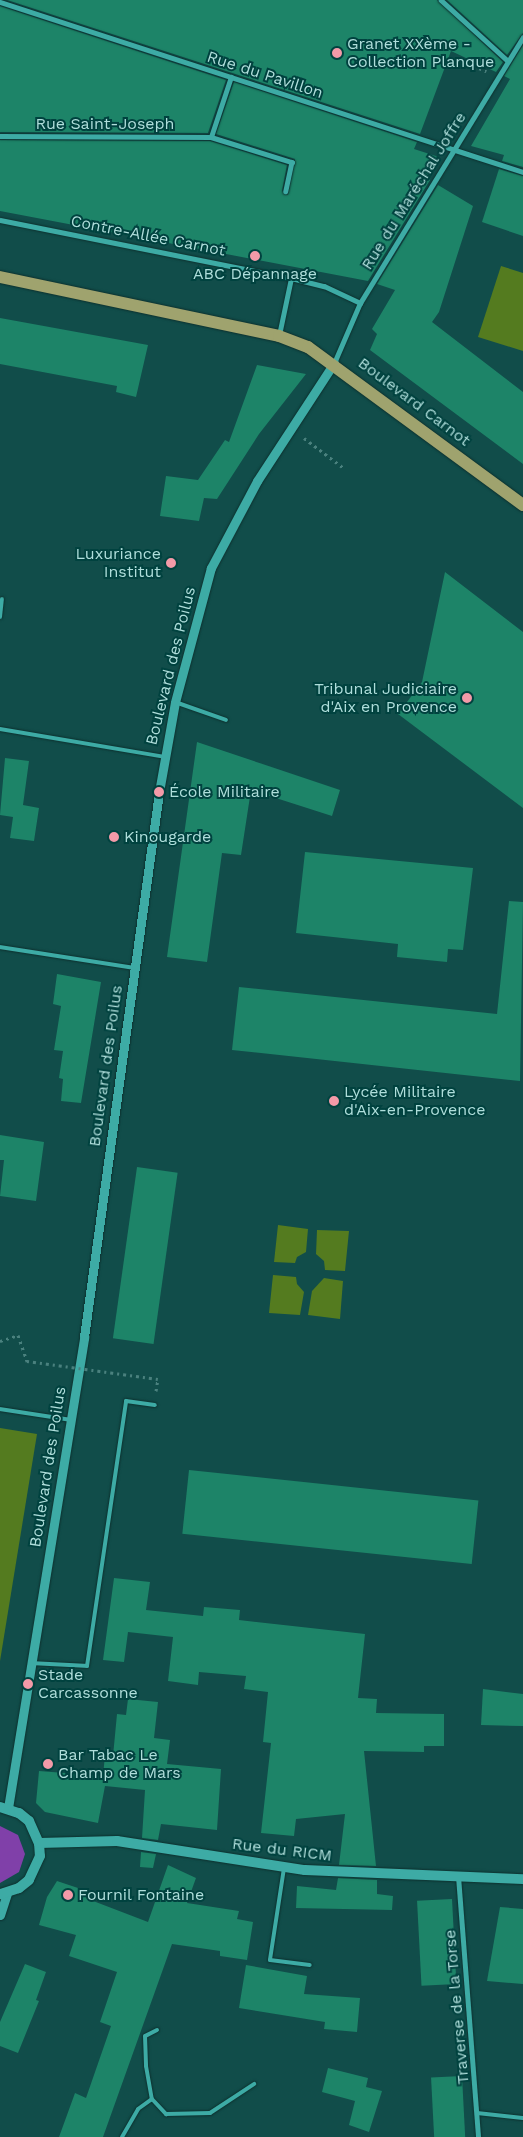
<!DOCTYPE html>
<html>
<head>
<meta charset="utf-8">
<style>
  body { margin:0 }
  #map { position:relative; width:523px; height:2137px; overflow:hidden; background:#114d4a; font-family:"Work Sans",sans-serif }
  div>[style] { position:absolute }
  .green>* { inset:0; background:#547b1f }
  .water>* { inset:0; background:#8040a9 }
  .building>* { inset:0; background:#1d8468; transform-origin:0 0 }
  .path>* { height:3px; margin-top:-1.5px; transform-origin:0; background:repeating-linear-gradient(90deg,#4a817e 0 2.5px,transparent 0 6.5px) }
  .roads { filter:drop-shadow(0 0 1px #0d302e) drop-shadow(0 0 1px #0d302e) }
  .service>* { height:4px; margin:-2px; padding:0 2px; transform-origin:2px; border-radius:2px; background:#3daba5 }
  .pedestrian>* { height:4.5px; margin:-2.25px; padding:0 2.25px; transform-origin:2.25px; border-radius:2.25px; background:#3daba5 }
  .minor>* { height:5px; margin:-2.5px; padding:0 2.5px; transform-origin:2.5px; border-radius:2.5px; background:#3daba5 }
  .tertiary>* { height:9px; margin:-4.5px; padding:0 4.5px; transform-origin:4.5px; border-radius:4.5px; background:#3daba5 }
  .secondary>* { height:10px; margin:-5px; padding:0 5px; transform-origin:5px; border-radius:5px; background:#3daba5 }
  .primary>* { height:12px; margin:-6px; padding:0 6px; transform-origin:6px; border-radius:6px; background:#9fa36e }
  .path-bridge>* { height:3px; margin-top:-1.5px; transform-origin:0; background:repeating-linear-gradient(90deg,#4a817e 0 2.5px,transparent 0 6.5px) }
  .dots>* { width:14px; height:14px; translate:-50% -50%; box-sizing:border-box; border:2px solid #00423f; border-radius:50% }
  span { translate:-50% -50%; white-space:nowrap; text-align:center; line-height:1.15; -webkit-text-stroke:4px #00423f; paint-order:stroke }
  .poi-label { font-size:16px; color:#afdedb }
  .left { translate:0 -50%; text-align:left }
  .right { translate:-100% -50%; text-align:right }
  .street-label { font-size:16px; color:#afdedb }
</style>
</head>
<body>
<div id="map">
  <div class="green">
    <i style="clip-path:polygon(501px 266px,523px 273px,523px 351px,478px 337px)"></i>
    <i style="clip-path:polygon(278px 1225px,308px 1229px,306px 1252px,297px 1257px,295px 1263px,274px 1262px)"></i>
    <i style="clip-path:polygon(317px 1230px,349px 1231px,345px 1271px,325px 1270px,324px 1261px,316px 1254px)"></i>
    <i style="clip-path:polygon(273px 1275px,296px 1277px,297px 1284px,304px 1292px,300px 1315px,269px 1313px)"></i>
    <i style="clip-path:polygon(324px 1278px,343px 1281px,340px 1319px,308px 1315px,312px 1291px)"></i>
    <i style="clip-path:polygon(0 1428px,37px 1434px,0 1661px)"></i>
  </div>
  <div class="water">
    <i style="clip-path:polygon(0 1826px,18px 1835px,25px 1854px,19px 1872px,0 1883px)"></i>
  </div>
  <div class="building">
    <i style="clip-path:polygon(7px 0,437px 0,503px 62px,496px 72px,451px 51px,420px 134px)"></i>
    <i style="clip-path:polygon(447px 0,523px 0,523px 33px,507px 55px)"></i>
    <i style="clip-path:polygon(0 6px,226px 80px,208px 133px,0 132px)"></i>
    <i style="clip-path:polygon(523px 45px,523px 167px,502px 161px,504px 155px,471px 146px,510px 79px,504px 76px)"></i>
    <i style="clip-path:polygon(234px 82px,417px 142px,414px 149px,439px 157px,426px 178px,430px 180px,368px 281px,0 211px,0 140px,210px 141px,287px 165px,282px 191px,288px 195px,295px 159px,216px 134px)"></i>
    <i style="clip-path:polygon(499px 169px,523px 176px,523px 236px,482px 222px)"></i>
    <i style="clip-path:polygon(438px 185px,473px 206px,439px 312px,432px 322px,523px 392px,523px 464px,370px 350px,377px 334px,372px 329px,395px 290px,377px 284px)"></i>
    <i style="clip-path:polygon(0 318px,148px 345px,136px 397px,116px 392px,117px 386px,0 364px)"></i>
    <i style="clip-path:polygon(257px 365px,306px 374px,259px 434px,217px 499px,204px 498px,199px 521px,160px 516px,166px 476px,198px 480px,225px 440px,229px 442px)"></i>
    <i style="clip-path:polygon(445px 572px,523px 632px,523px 808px,398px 714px,422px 682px)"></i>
    <i style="clip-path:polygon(197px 742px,340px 790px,332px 816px,251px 790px,241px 855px,222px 853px,207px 962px,167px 957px)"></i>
    <i style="clip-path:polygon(5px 758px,29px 761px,23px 805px,39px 808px,34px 841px,10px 838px,13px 817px,0 815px)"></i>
    <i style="clip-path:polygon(305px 852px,473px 868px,463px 950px,448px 949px,447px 962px,397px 957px,398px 944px,296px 933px)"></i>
    <i style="clip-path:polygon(509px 901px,523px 902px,520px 1081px,232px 1050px,239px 987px,497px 1014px)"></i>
    <i style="clip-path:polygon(57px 974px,101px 982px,81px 1103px,61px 1101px,63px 1079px,59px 1078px,63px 1051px,54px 1050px,61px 1006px,53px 1004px)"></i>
    <i style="clip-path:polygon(0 1135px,44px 1142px,36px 1201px,0 1196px,4px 1160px,0 1160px)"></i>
    <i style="left:137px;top:1167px;width:41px;height:173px;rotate:8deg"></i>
    <i style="left:189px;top:1470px;width:291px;height:64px;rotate:6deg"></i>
    <i style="clip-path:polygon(114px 1578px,150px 1582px,146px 1610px,203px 1616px,204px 1607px,240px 1610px,239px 1620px,365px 1634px,358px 1698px,377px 1699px,376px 1713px,444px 1714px,444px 1746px,424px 1746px,424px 1752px,364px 1751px,376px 1866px,339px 1865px,345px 1814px,296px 1819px,294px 1836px,261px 1833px,271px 1743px,263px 1742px,268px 1692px,244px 1689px,246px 1676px,199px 1672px,198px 1685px,168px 1681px,173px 1637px,128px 1632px,124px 1662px,103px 1660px)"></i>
    <i style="clip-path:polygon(483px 1689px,523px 1694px,523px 1726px,481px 1725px)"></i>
    <i style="clip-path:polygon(128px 1699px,158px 1702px,154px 1738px,170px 1740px,167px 1764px,221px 1769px,217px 1830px,161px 1824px,158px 1840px,142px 1838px,145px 1790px,105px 1786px,98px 1823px,45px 1812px,36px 1803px,39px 1771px,103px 1776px,105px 1755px,113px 1756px,117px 1714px,126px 1715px)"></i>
    <i style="clip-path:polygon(141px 1852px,156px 1854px,153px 1868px,140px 1867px)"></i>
    <i style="clip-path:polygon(168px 1865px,196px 1878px,187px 1903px,239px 1911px,237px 1919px,253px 1922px,247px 1960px,220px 1956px,220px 1951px,172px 1944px,103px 2137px,59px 2137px,75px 2093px,86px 2098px,111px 2026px,100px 2022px,117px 1972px,69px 1956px,76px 1935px,39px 1925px,47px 1897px,57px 1881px,90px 1892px,88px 1899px,148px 1922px)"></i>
    <i style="clip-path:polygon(338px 1878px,377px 1880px,377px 1894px,393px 1896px,392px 1910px,296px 1908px,297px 1886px,336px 1890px)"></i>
    <i style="left:452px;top:1899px;width:85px;height:35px;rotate:87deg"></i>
    <i style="clip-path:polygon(500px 1907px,523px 1909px,523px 1984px,487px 1981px)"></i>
    <i style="clip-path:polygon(25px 1964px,46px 1972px,36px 2000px,39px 2001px,18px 2053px,0 2046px,0 2022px)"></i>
    <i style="clip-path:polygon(246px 1965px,307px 1976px,304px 1994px,360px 1998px,357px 2032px,324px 2029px,325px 2022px,239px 2008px)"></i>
    <i style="clip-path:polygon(328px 2068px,368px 2078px,366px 2087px,382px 2091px,369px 2132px,349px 2125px,355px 2101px,322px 2092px)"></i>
    <i style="left:462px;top:2076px;width:61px;height:31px;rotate:87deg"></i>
  </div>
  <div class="path">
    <i style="left:479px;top:68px;width:8px;rotate:23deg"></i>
    <i style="left:304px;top:438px;width:51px;rotate:37.1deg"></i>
    <i style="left:0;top:1341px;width:19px;rotate:-18deg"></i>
    <i style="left:18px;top:1335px;width:28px;rotate:71deg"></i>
    <i style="left:156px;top:1391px;width:12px;rotate:-81deg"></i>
  </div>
  <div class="roads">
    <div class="service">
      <i style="left:0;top:617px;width:18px;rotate:-84deg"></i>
      <i style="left:175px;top:702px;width:54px;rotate:19.4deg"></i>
      <i style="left:0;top:729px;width:167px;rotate:9.6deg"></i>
      <i style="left:0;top:947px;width:136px;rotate:8.9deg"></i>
      <i style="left:0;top:1409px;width:72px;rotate:8.8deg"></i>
      <i style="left:32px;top:1663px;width:55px;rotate:3.1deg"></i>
      <i style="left:87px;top:1666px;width:268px;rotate:-81.6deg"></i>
      <i style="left:126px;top:1401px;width:29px;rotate:8deg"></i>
      <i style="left:284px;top:1868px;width:93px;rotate:98.7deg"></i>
      <i style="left:270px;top:1960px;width:40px;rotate:7.1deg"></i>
      <i style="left:157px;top:2030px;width:13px;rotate:153deg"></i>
      <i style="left:145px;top:2036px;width:30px;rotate:88deg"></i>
      <i style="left:146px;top:2066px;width:34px;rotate:80deg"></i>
      <i style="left:152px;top:2099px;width:21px;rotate:47deg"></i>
      <i style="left:166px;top:2114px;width:44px;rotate:-1.3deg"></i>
      <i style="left:210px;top:2113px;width:53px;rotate:-33.4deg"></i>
      <i style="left:477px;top:2113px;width:46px;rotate:6.2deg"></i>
      <i style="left:122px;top:2137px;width:32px;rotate:-60deg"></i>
      <i style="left:138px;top:2109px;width:17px;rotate:-36deg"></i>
    </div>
    <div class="pedestrian">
      <i style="left:441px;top:0;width:89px;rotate:42.3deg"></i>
      <i style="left:0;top:2px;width:478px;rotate:18deg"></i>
      <i style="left:0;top:136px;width:211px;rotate:0.3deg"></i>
      <i style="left:211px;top:137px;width:63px;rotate:-71.6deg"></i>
      <i style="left:211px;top:137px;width:85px;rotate:17.2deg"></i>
      <i style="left:292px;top:162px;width:30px;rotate:102deg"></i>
      <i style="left:0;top:220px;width:297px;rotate:11.3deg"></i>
    </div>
    <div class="minor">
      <i style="left:455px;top:150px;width:71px;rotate:17.9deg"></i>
      <i style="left:279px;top:335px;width:58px;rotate:-78.1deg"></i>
      <i style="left:291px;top:278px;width:34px;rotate:14deg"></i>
      <i style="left:324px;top:286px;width:40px;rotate:25deg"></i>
      <i style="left:334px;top:363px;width:65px;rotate:-66.6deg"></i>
      <i style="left:360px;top:303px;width:312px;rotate:-58.5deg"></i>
      <i style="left:458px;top:1876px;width:262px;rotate:85.6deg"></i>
    </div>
    <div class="tertiary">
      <i style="left:8px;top:1808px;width:477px;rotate:-80.8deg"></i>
      <i style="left:84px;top:1337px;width:550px;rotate:-82.16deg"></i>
      <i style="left:159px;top:792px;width:91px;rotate:-79.9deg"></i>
      <i style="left:175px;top:702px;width:139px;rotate:-75deg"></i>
      <i style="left:211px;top:568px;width:98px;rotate:-62.1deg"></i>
      <i style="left:257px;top:481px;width:141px;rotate:-56.9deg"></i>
      <i style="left:0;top:1915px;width:22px;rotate:-72deg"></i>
    </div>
    <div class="secondary">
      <i style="left:0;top:1807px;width:20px;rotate:18deg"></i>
      <i style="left:19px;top:1813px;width:13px;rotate:39deg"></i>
      <i style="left:29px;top:1821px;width:24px;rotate:66deg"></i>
      <i style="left:39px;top:1843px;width:13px;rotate:86deg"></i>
      <i style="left:40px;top:1856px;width:26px;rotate:115deg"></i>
      <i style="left:29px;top:1880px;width:13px;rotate:141deg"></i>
      <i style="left:19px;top:1888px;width:20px;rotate:162deg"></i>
      <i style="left:39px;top:1843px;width:78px;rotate:-1.5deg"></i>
      <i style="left:117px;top:1841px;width:190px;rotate:8.8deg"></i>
      <i style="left:305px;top:1870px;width:218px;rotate:2.4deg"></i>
    </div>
    <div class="primary">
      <i style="left:0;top:277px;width:285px;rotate:11.9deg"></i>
      <i style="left:279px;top:336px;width:31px;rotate:21deg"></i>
      <i style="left:308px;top:347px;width:267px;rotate:36.3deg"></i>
    </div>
  </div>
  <div class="path-bridge">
    <i style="left:27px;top:1361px;width:132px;rotate:7.8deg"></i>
  </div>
  <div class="dots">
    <i style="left:337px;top:53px;background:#f39aa8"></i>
    <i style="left:255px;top:256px;background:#f39aa8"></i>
    <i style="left:171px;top:563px;background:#f39aa8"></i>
    <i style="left:467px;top:698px;background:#f39aa8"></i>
    <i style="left:159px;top:792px;background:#f39aa8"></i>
    <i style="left:114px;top:837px;background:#f39aa8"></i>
    <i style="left:334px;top:1101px;background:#f39aa8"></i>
    <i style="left:28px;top:1684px;background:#f39aa8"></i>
    <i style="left:48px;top:1764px;background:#f39aa8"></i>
    <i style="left:68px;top:1895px;background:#f39aa8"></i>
  </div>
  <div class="poi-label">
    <span class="left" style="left:347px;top:53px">Granet XXème -<br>Collection Planque</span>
    <span style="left:255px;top:274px">ABC Dépannage</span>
    <span class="right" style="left:161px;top:563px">Luxuriance<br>Institut</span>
    <span class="right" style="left:457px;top:698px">Tribunal Judiciaire<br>d'Aix en Provence</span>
    <span class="left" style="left:169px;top:792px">École Militaire</span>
    <span class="left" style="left:124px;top:837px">Kinougarde</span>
    <span class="left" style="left:344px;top:1101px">Lycée Militaire<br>d'Aix-en-Provence</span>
    <span class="left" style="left:38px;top:1684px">Stade<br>Carcassonne</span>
    <span class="left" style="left:58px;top:1764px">Bar Tabac Le<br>Champ de Mars</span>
    <span class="left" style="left:78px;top:1895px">Fournil Fontaine</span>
  </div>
  <div class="street-label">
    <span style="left:265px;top:75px;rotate:18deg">Rue du Pavillon</span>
    <span style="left:105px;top:124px">Rue Saint-Joseph</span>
    <span style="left:414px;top:191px;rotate:-58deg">Rue du Maréchal Joffre</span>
    <span style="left:148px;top:236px;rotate:11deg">Contre-Allée Carnot</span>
    <span style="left:414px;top:402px;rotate:37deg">Boulevard Carnot</span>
    <span style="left:171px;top:666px;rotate:-76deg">Boulevard des Poilus</span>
    <span style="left:106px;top:1066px;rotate:-82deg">Boulevard des Poilus</span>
    <span style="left:48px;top:1467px;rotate:-81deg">Boulevard des Poilus</span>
    <span style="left:282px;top:1850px;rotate:7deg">Rue du RICM</span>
    <span style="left:457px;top:2007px;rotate:-95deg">Traverse de la Torse</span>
  </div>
</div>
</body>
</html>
